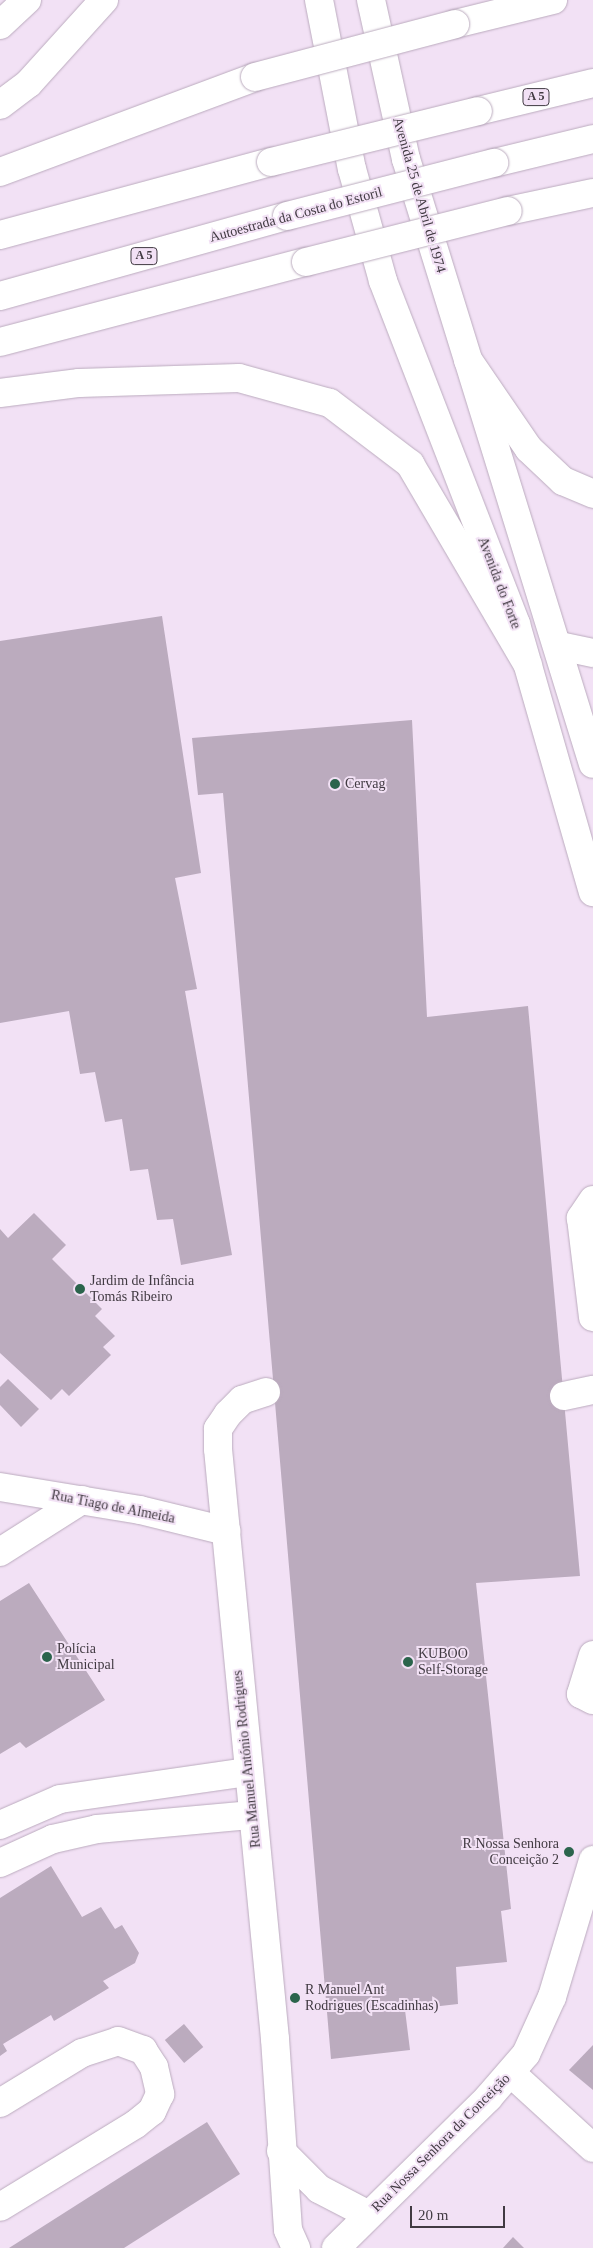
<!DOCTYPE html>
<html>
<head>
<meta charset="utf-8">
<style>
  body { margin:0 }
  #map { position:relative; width:593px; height:2248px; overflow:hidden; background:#f2e1f5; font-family:"Times New Roman",serif }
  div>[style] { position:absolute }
  .building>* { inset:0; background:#bbabbe; transform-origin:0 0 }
  .roads { filter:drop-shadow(0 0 1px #bbabbe) drop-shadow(0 0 1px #bbabbe) }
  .minor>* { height:28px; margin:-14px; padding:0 14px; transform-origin:14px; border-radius:14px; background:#fff }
  .highway>* { height:28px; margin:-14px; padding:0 14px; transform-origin:14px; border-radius:14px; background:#fff }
  .bridges { filter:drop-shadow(0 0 1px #bbabbe) drop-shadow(0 0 1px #bbabbe) }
  .highway-bridge>* { height:28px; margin:-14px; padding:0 14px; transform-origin:14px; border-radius:14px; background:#fff }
  .dots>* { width:14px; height:14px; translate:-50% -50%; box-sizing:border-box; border:2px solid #f2e1f5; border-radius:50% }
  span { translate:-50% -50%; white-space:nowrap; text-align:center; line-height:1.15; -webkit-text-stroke:4px #f2e1f5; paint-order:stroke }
  .shield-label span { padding:1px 4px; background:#f2e1f5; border:1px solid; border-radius:4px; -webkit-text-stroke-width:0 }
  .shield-label { font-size:12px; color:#413a42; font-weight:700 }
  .street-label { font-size:14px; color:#413a42 }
  .poi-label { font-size:14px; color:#413a42 }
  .left { translate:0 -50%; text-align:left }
  .right { translate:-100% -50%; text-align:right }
  .scale { position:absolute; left:410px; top:2206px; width:95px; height:22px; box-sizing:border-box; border:2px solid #413a42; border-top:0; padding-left:6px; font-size:15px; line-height:18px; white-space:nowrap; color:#413a42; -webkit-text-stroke:4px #f2e1f5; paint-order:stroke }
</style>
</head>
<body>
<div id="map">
  <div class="building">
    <i style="clip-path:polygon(162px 616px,201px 873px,175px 878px,197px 989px,185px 991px,232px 1255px,181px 1265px,173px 1219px,157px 1220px,148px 1169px,130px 1171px,122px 1119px,105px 1122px,95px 1072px,80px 1074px,69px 1011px,0 1023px,0 641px)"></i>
    <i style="clip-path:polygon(412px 720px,427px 1017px,528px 1006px,580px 1576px,476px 1583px,511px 1909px,501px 1911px,507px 1962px,456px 1967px,458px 2004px,405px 2010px,410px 2050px,331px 2059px,223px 793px,198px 795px,192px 738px)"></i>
    <i style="clip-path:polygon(34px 1213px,66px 1245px,52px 1259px,102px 1309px,95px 1316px,115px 1336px,103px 1347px,111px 1355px,69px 1396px,62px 1389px,51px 1400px,0 1353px,0 1229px,8px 1238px)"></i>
    <i style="clip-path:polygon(8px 1379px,39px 1409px,21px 1427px,0 1405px,0 1387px)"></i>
    <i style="clip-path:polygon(29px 1583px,105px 1700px,26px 1748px,20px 1742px,0 1754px,0 1601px)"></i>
    <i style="clip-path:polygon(51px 1866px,82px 1917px,101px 1907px,115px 1929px,122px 1925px,139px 1953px,135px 1963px,103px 1981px,109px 1988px,54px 2021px,51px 2015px,3px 2044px,7px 2051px,0 2056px,0 1898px)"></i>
    <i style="left:184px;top:2024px;width:30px;height:25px;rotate:50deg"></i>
    <i style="clip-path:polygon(593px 2045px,593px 2090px,569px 2070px)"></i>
    <i style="clip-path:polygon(207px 2122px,240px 2174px,124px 2248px,9px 2248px)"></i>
    <i style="clip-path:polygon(513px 2237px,524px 2248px,503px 2248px)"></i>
  </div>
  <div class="roads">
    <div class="minor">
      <i style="left:319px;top:0;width:172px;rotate:79deg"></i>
      <i style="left:352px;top:169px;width:116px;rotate:74.5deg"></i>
      <i style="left:383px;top:281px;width:368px;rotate:68.8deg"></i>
      <i style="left:516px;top:624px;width:279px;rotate:74deg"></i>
      <i style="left:371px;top:0;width:163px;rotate:77.6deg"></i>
      <i style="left:406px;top:159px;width:633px;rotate:72.82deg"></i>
      <i style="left:0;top:25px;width:37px;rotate:-43deg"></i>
      <i style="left:593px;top:1200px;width:22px;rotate:124deg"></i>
      <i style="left:581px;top:1218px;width:100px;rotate:83.1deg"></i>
      <i style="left:266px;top:1392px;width:25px;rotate:162deg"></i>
      <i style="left:242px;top:1400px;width:20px;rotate:135deg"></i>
      <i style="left:228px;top:1414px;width:18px;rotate:124deg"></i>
      <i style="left:218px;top:1429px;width:20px;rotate:90deg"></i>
      <i style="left:218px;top:1449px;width:593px;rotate:84.48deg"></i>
      <i style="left:275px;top:2039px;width:191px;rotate:86.1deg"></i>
      <i style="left:288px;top:2230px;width:20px;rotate:66deg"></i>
      <i style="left:564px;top:1396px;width:30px;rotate:-12deg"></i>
      <i style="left:0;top:1487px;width:142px;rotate:9.3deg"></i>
      <i style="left:140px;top:1510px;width:89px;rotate:13.7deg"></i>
      <i style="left:0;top:1552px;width:97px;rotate:-32.4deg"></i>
      <i style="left:593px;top:1655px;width:41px;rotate:107.1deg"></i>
      <i style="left:581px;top:1694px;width:13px;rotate:27deg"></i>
      <i style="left:0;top:1825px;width:65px;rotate:-23.4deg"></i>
      <i style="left:60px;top:1799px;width:190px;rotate:-8.2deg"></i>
      <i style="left:0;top:1863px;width:58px;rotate:-24.4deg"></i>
      <i style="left:53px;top:1839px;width:45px;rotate:-12.8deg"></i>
      <i style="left:97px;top:1829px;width:156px;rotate:-5.2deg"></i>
      <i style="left:511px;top:2073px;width:111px;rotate:42.4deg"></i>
      <i style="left:0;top:2103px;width:96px;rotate:-31.4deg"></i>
      <i style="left:82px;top:2053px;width:38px;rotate:-18deg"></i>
      <i style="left:118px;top:2041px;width:27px;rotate:20deg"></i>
      <i style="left:143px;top:2050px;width:20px;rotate:57deg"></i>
      <i style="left:154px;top:2067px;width:28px;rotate:77deg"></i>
      <i style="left:160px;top:2094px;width:19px;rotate:115deg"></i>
      <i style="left:152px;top:2111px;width:21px;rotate:141deg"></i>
      <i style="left:136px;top:2124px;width:159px;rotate:148.6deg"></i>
      <i style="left:281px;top:2151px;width:54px;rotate:45deg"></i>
      <i style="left:319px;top:2189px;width:56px;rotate:27.5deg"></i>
      <i style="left:336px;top:2248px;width:214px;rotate:-44.6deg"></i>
      <i style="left:488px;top:2098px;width:58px;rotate:-49.2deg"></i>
      <i style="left:526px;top:2054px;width:63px;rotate:-65.5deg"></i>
      <i style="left:552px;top:1997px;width:143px;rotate:-73.3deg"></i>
    </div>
    <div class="highway">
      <i style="left:455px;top:24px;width:101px;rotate:-13.8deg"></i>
      <i style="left:0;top:105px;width:36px;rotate:-37deg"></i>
      <i style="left:29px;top:83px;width:112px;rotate:-47.9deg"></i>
      <i style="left:478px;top:111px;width:118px;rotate:-13.7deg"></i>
      <i style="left:494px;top:163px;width:102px;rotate:-13.6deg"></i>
      <i style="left:0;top:172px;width:272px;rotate:-20.4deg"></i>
      <i style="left:508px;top:211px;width:87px;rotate:-12deg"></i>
      <i style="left:0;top:235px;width:281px;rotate:-15.1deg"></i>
      <i style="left:0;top:296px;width:298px;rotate:-15.6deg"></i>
      <i style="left:0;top:342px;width:316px;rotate:-14.7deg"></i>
      <i style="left:468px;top:360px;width:108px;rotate:55.6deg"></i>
      <i style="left:529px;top:449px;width:47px;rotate:43.3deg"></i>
      <i style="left:563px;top:481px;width:33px;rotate:23deg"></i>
      <i style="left:0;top:393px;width:80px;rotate:-7.2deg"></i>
      <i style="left:79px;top:383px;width:160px;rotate:-1.8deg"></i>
      <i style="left:239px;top:378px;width:94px;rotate:15.4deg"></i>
      <i style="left:330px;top:403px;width:101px;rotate:37.3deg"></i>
      <i style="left:410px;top:464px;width:233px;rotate:59.6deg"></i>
      <i style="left:560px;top:646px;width:34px;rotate:12deg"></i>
    </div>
  </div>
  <div class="bridges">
    <div class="highway-bridge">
      <i style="left:255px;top:77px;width:207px;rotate:-14.8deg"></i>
      <i style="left:271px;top:162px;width:213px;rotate:-13.8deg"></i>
      <i style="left:287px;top:216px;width:214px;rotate:-14.4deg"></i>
      <i style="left:306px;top:262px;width:208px;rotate:-14.2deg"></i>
    </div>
  </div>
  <div class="dots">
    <i style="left:335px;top:784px;background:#2b644c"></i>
    <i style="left:80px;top:1289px;background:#2b644c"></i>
    <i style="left:47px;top:1657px;background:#2b644c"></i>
    <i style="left:408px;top:1662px;background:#2b644c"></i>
    <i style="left:569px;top:1852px;background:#2b644c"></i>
    <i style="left:295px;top:1998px;background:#2b644c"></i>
  </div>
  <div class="shield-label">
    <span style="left:536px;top:97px">A 5</span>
    <span style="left:144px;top:256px">A 5</span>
  </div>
  <div class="street-label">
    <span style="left:419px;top:195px;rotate:74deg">Avenida 25 de Abril de 1974</span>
    <span style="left:296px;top:215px;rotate:-15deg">Autoestrada da Costa do Estoril</span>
    <span style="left:499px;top:583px;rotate:69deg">Avenida do Forte</span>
    <span style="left:113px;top:1507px;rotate:11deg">Rua Tiago de Almeida</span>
    <span style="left:247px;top:1759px;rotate:-96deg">Rua Manuel António Rodrigues</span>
    <span style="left:441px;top:2143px;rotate:-45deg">Rua Nossa Senhora da Conceição</span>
  </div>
  <div class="poi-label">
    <span class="left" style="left:345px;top:784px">Cervag</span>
    <span class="left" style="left:90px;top:1289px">Jardim de Infância<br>Tomás Ribeiro</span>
    <span class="left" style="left:57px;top:1657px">Polícia<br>Municipal</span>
    <span class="left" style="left:418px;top:1662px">KUBOO<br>Self-Storage</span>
    <span class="right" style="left:559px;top:1852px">R Nossa Senhora<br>Conceição 2</span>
    <span class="left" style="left:305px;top:1998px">R Manuel Ant<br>Rodrigues (Escadinhas)</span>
  </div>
  <div class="scale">20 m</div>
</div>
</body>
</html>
